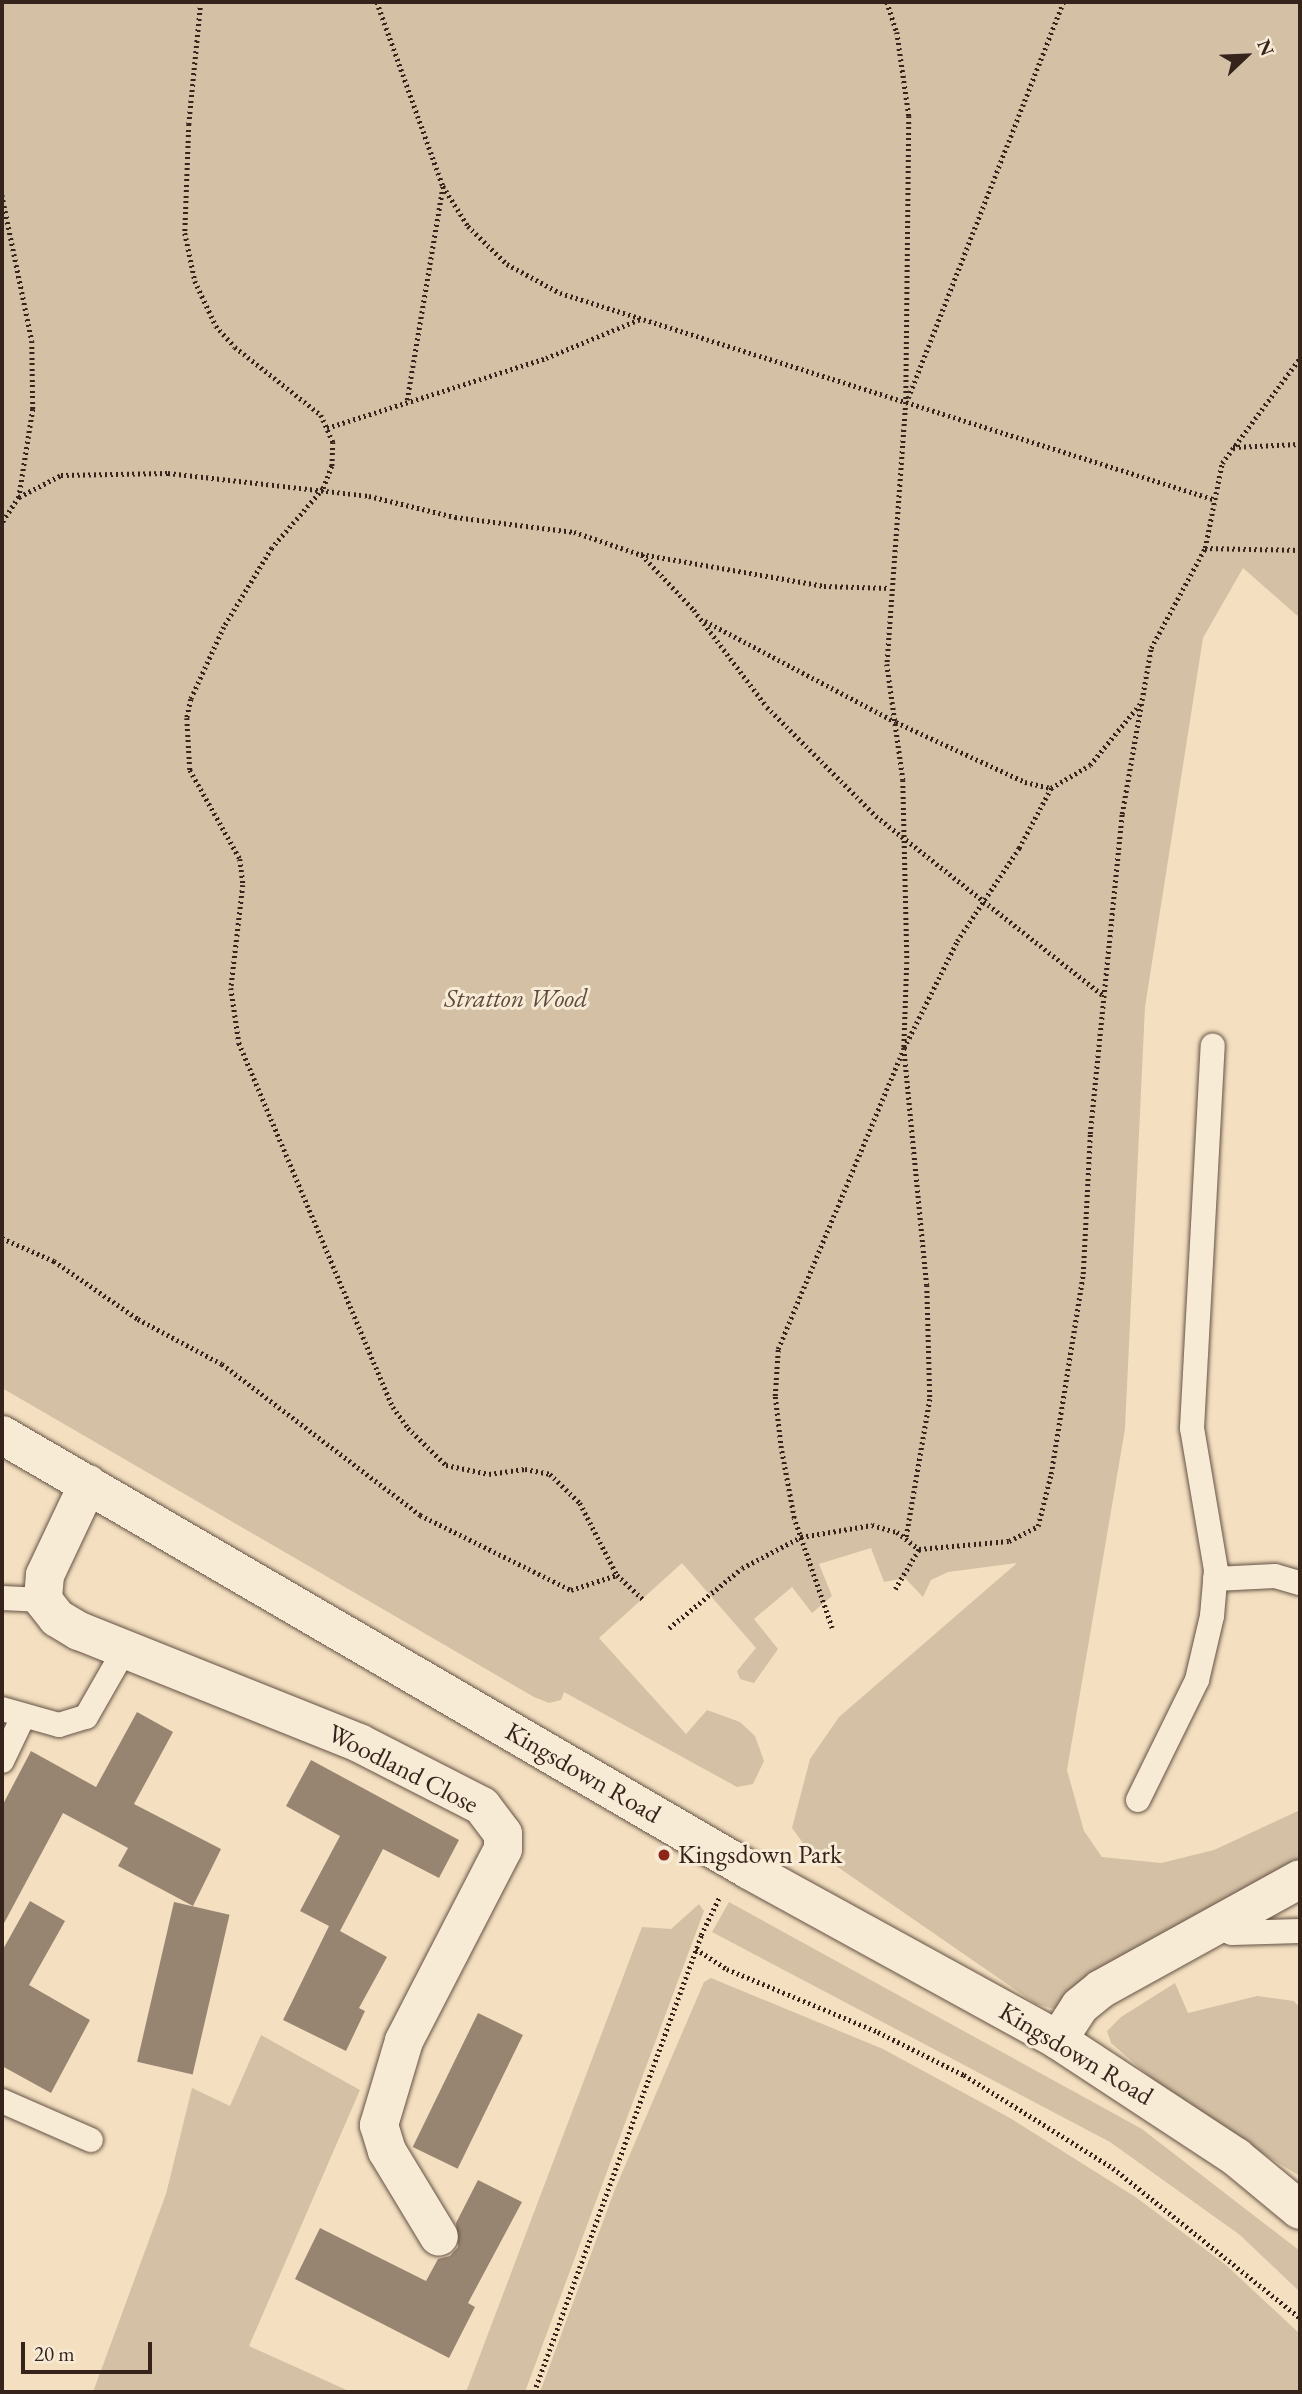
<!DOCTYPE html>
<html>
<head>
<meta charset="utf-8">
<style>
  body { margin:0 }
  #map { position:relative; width:1302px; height:2394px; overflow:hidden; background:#f4e0c0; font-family:"EB Garamond",serif }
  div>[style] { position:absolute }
  .green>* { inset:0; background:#d4c0a4 }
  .building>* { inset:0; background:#988571; transform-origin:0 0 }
  .path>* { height:4.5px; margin-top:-2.25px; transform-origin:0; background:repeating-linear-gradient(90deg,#35231c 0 2px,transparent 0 5.5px) }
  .roads { filter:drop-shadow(0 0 2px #655245) drop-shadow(0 0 2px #655245) }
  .service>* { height:24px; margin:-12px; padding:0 12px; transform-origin:12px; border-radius:12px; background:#f8ebd6 }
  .minor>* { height:38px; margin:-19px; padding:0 19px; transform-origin:19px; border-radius:19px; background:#f8ebd6 }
  .secondary>* { height:38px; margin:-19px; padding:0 19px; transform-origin:19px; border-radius:19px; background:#f8ebd6 }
  .dots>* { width:19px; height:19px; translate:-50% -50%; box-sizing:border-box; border:4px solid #f8ebd6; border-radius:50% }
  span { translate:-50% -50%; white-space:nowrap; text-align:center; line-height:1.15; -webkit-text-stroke:6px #f8ebd6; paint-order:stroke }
  .park-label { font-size:26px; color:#5d4a3e; font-style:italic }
  .street-label { font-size:26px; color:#35231c }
  .poi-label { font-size:26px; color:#35231c }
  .left { translate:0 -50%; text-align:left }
  .frame { position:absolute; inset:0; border:4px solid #35231c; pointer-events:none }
  .north { position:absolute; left:1211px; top:21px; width:70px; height:70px; -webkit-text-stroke:5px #f8ebd6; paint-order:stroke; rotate:67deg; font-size:19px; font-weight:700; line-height:28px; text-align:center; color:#35231c }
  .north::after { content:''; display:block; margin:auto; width:24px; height:32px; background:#35231c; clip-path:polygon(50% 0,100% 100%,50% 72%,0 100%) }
  .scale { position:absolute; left:21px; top:2342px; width:131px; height:32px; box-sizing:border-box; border:4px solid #35231c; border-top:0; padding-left:9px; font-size:21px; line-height:24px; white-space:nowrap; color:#35231c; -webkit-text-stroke:5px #f8ebd6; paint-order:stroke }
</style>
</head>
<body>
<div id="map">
  <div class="green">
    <i style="clip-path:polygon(2px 2px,1300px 2px,1300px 618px,1243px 568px,1203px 638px,1145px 1007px,1125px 1429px,1067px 1770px,1084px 1831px,1102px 1857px,1161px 1863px,1214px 1850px,1300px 1810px,1300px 1870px,1054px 2009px,1036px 2004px,803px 1843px,792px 1828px,810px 1759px,839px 1717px,1017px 1563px,948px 1572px,931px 1580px,923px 1597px,905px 1578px,884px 1582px,871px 1548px,819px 1564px,832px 1596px,812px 1613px,792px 1587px,754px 1619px,778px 1649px,754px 1683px,740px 1679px,737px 1671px,756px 1648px,682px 1563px,599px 1638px,686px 1734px,707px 1710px,740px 1722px,755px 1736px,764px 1761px,753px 1784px,737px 1787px,564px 1692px,561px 1700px,549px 1703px,534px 1697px,2px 1388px)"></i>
    <i style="clip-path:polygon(729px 1902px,1142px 2129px,1300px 2251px,1300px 2292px,1240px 2235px,1110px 2142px,712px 1932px)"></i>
    <i style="clip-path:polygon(699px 1904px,704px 1911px,525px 2392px,466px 2392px,642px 1927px,671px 1929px)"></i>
    <i style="clip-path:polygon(711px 1978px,883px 2049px,1010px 2118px,1137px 2198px,1226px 2265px,1300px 2334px,1300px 2392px,540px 2392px,615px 2189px,704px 1982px)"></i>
    <i style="clip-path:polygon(1175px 1983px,1188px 2013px,1257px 1996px,1294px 2001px,1300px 2008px,1300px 2176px,1179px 2102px,1111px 2043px,1107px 2031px,1121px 2017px)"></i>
    <i style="clip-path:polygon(261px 2035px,360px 2090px,249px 2346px,351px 2392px,93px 2392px,166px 2194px,192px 2088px,230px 2106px)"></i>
  </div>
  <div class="building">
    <i style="clip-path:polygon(137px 1712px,173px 1732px,134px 1804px,221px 1849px,193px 1906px,118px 1866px,128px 1848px,63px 1813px,2px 1927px,2px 1806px,31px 1751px,96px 1787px)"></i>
    <i style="clip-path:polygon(311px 1760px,459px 1840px,439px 1878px,383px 1849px,340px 1931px,387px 1957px,359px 2008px,365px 2011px,346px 2051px,283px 2020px,329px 1926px,300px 1911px,340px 1836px,286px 1806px)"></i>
    <i style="clip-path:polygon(30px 1901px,65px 1921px,29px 1985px,90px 2020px,51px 2093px,2px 2066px,2px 1951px)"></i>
    <i style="left:174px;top:1902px;width:57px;height:164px;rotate:13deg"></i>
    <i style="left:478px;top:2013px;width:50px;height:149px;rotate:26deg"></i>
    <i style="clip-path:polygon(478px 2180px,522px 2202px,468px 2303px,475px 2307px,449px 2358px,295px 2279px,320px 2228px,426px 2281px,438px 2259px,450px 2256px,458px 2247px,456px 2223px)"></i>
  </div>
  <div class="path">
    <i style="left:201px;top:2px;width:123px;rotate:95.6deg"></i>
    <i style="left:189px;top:124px;width:109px;rotate:92.1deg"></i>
    <i style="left:185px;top:233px;width:49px;rotate:78.2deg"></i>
    <i style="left:195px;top:281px;width:50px;rotate:65deg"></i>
    <i style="left:216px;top:326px;width:28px;rotate:48deg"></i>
    <i style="left:235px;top:347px;width:110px;rotate:38.3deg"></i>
    <i style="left:321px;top:415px;width:30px;rotate:66deg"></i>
    <i style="left:333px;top:442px;width:24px;rotate:92deg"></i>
    <i style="left:332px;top:466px;width:25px;rotate:111deg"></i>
    <i style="left:323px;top:489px;width:78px;rotate:130.8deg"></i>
    <i style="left:272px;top:548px;width:92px;rotate:121.3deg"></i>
    <i style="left:224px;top:627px;width:79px;rotate:114.6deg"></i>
    <i style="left:191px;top:699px;width:19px;rotate:102deg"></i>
    <i style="left:187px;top:718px;width:52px;rotate:86.7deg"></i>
    <i style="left:190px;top:770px;width:102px;rotate:60.7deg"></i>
    <i style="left:240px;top:859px;width:26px;rotate:83deg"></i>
    <i style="left:243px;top:885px;width:104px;rotate:96.6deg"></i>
    <i style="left:231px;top:988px;width:56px;rotate:81.7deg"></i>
    <i style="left:239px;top:1043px;width:395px;rotate:67.1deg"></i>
    <i style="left:393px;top:1407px;width:26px;rotate:54deg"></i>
    <i style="left:408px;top:1428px;width:53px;rotate:44.2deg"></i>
    <i style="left:446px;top:1465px;width:44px;rotate:11.8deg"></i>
    <i style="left:489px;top:1474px;width:36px;rotate:-8deg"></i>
    <i style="left:525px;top:1469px;width:25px;rotate:11deg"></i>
    <i style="left:550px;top:1474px;width:42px;rotate:44deg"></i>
    <i style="left:580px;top:1503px;width:81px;rotate:62.8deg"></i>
    <i style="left:377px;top:2px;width:195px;rotate:70.3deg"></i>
    <i style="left:443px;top:186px;width:47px;rotate:58deg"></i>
    <i style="left:468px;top:226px;width:54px;rotate:44.3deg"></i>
    <i style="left:507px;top:264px;width:60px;rotate:28.7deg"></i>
    <i style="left:560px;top:293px;width:685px;rotate:17.51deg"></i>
    <i style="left:887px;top:2px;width:32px;rotate:72deg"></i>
    <i style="left:897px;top:32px;width:85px;rotate:81.9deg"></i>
    <i style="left:909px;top:116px;width:286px;rotate:90.6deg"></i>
    <i style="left:906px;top:402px;width:263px;rotate:94.1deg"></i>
    <i style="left:887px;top:664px;width:117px;rotate:82.1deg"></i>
    <i style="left:903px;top:780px;width:182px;rotate:88.7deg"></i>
    <i style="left:907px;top:962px;width:86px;rotate:92deg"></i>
    <i style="left:904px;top:1048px;width:119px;rotate:-63.6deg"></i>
    <i style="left:957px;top:941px;width:112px;rotate:-56.3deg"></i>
    <i style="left:1019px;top:848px;width:68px;rotate:-61.9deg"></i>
    <i style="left:2px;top:195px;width:149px;rotate:78.4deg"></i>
    <i style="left:32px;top:341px;width:68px;rotate:89.2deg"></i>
    <i style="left:33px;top:409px;width:89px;rotate:99deg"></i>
    <i style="left:19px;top:497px;width:31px;rotate:123deg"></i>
    <i style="left:908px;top:398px;width:425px;rotate:-68.6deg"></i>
    <i style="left:407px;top:400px;width:217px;rotate:-80.5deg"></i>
    <i style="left:327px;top:428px;width:230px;rotate:-17.7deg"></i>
    <i style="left:546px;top:358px;width:102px;rotate:-22.5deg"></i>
    <i style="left:1233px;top:447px;width:67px;rotate:-2.6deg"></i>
    <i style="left:19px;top:497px;width:47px;rotate:-27.6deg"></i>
    <i style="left:61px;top:475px;width:107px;rotate:-1.1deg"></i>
    <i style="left:168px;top:473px;width:202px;rotate:6.5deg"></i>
    <i style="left:369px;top:496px;width:89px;rotate:13.7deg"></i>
    <i style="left:455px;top:517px;width:120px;rotate:7.2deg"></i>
    <i style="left:574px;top:532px;width:72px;rotate:18.7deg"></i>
    <i style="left:642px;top:555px;width:76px;rotate:46.6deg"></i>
    <i style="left:694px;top:610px;width:121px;rotate:53deg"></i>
    <i style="left:767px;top:707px;width:154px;rotate:45deg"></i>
    <i style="left:876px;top:816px;width:289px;rotate:38.3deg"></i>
    <i style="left:1205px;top:548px;width:95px;rotate:1.2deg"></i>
    <i style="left:641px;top:554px;width:186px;rotate:9.9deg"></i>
    <i style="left:824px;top:586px;width:66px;rotate:1.7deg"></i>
    <i style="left:705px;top:621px;width:216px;rotate:27.9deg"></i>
    <i style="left:896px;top:722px;width:142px;rotate:24.9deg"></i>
    <i style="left:1025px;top:782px;width:27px;rotate:13deg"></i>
    <i style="left:1051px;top:788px;width:45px;rotate:-30.5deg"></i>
    <i style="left:1090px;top:765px;width:79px;rotate:-50.7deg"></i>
    <i style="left:904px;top:1048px;width:238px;rotate:84.5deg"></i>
    <i style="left:927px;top:1285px;width:114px;rotate:88.5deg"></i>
    <i style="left:930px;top:1399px;width:142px;rotate:99.7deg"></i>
    <i style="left:2px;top:1238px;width:57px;rotate:23.9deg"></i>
    <i style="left:54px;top:1261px;width:102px;rotate:34.6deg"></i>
    <i style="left:138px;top:1319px;width:95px;rotate:28.2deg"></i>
    <i style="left:222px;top:1364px;width:249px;rotate:37.3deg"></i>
    <i style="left:420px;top:1515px;width:169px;rotate:26.4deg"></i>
    <i style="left:571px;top:1590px;width:48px;rotate:-18.1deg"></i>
    <i style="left:617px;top:1575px;width:37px;rotate:43deg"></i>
    <i style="left:895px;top:1589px;width:47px;rotate:-59deg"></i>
    <i style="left:919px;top:1549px;width:90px;rotate:-5.1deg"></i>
    <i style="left:1009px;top:1541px;width:33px;rotate:-27deg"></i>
    <i style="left:1038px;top:1526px;width:54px;rotate:-76deg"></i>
    <i style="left:1051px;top:1474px;width:203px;rotate:-80.9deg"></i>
    <i style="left:1083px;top:1274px;width:140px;rotate:-87.1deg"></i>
    <i style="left:1090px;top:1134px;width:322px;rotate:-84.3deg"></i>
    <i style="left:1122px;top:814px;width:169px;rotate:-80.1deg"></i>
    <i style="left:1151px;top:648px;width:114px;rotate:-61.6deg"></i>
    <i style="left:1205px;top:548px;width:87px;rotate:-78.7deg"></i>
    <i style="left:1222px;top:463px;width:131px;rotate:-53.4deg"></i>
    <i style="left:669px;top:1628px;width:94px;rotate:-39.4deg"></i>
    <i style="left:742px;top:1568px;width:67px;rotate:-27.7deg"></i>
    <i style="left:801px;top:1537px;width:72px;rotate:-9.6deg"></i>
    <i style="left:872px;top:1525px;width:26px;rotate:16deg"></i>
    <i style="left:897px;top:1532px;width:28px;rotate:38deg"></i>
    <i style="left:832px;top:1628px;width:116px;rotate:-109.1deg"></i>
    <i style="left:794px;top:1518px;width:71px;rotate:-100.5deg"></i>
    <i style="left:781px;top:1448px;width:52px;rotate:-96.6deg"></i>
    <i style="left:775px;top:1396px;width:47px;rotate:-86.3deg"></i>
    <i style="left:778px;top:1349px;width:326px;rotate:-67.3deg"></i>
    <i style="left:696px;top:1949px;width:37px;rotate:33deg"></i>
    <i style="left:727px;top:1969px;width:164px;rotate:22.6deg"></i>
    <i style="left:878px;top:2032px;width:96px;rotate:26.6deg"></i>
    <i style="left:964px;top:2075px;width:176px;rotate:32deg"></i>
    <i style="left:1113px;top:2168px;width:240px;rotate:38.7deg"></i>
    <i style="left:534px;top:2392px;width:487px;rotate:-69.9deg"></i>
    <i style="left:701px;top:1935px;width:41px;rotate:-64.1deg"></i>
  </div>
  <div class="roads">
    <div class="service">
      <i style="left:1215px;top:1579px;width:60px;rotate:-2.9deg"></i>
      <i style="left:1275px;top:1576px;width:26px;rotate:16deg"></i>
      <i style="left:2px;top:1598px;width:41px;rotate:2.8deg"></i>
      <i style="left:2px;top:1709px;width:59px;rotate:15.7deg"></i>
      <i style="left:59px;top:1725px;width:28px;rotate:-17deg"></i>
      <i style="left:86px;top:1717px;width:78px;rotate:-60.2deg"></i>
      <i style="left:2px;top:1761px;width:49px;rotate:-64.5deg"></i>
      <i style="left:1138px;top:1800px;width:134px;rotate:-63.8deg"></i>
      <i style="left:1197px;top:1680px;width:66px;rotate:-76.8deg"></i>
      <i style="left:1212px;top:1616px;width:46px;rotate:-85deg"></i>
      <i style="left:1216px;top:1570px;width:144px;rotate:-99.6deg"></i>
      <i style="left:1192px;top:1428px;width:383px;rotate:-86.9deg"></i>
      <i style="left:1214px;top:1926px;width:19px;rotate:21deg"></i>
      <i style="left:1232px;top:1933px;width:68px;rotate:-1.7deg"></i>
      <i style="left:2px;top:2101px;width:97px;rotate:23.7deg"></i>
    </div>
    <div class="minor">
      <i style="left:88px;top:1484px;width:101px;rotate:115.3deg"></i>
      <i style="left:45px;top:1575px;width:25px;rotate:95deg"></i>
      <i style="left:43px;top:1600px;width:23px;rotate:52deg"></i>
      <i style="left:57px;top:1618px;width:26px;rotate:31deg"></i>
      <i style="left:79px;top:1631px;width:302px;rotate:21.8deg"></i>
      <i style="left:359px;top:1743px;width:138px;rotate:27.1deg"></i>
      <i style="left:482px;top:1806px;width:35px;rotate:53deg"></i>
      <i style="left:503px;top:1834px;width:15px;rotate:90deg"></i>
      <i style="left:503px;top:1849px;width:216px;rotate:117.3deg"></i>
      <i style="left:404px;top:2041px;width:88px;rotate:106.6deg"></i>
      <i style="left:379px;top:2125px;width:27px;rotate:73deg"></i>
      <i style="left:387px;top:2151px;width:100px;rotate:58.8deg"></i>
      <i style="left:1058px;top:2040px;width:40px;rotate:-57.1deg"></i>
      <i style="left:1080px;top:2006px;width:27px;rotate:-39deg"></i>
      <i style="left:1101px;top:1989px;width:227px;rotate:-28.9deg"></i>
    </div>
    <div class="secondary">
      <i style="left:2px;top:1435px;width:864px;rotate:30.21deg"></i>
      <i style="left:749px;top:1870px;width:353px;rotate:28.8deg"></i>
      <i style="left:1058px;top:2040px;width:213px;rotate:33.3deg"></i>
      <i style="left:1236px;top:2157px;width:83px;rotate:39.6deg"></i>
    </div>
  </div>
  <div class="dots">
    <i style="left:664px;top:1855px;background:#8f2418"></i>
  </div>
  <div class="park-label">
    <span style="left:516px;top:999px">Stratton Wood</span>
  </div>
  <div class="street-label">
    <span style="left:403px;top:1769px;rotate:27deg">Woodland Close</span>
    <span style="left:583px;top:1773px;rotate:30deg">Kingsdown Road</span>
    <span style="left:1076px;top:2054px;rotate:31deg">Kingsdown Road</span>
  </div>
  <div class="poi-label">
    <span class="left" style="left:678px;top:1855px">Kingsdown Park</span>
  </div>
  <div class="frame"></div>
  <div class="north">N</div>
  <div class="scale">20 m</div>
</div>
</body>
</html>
